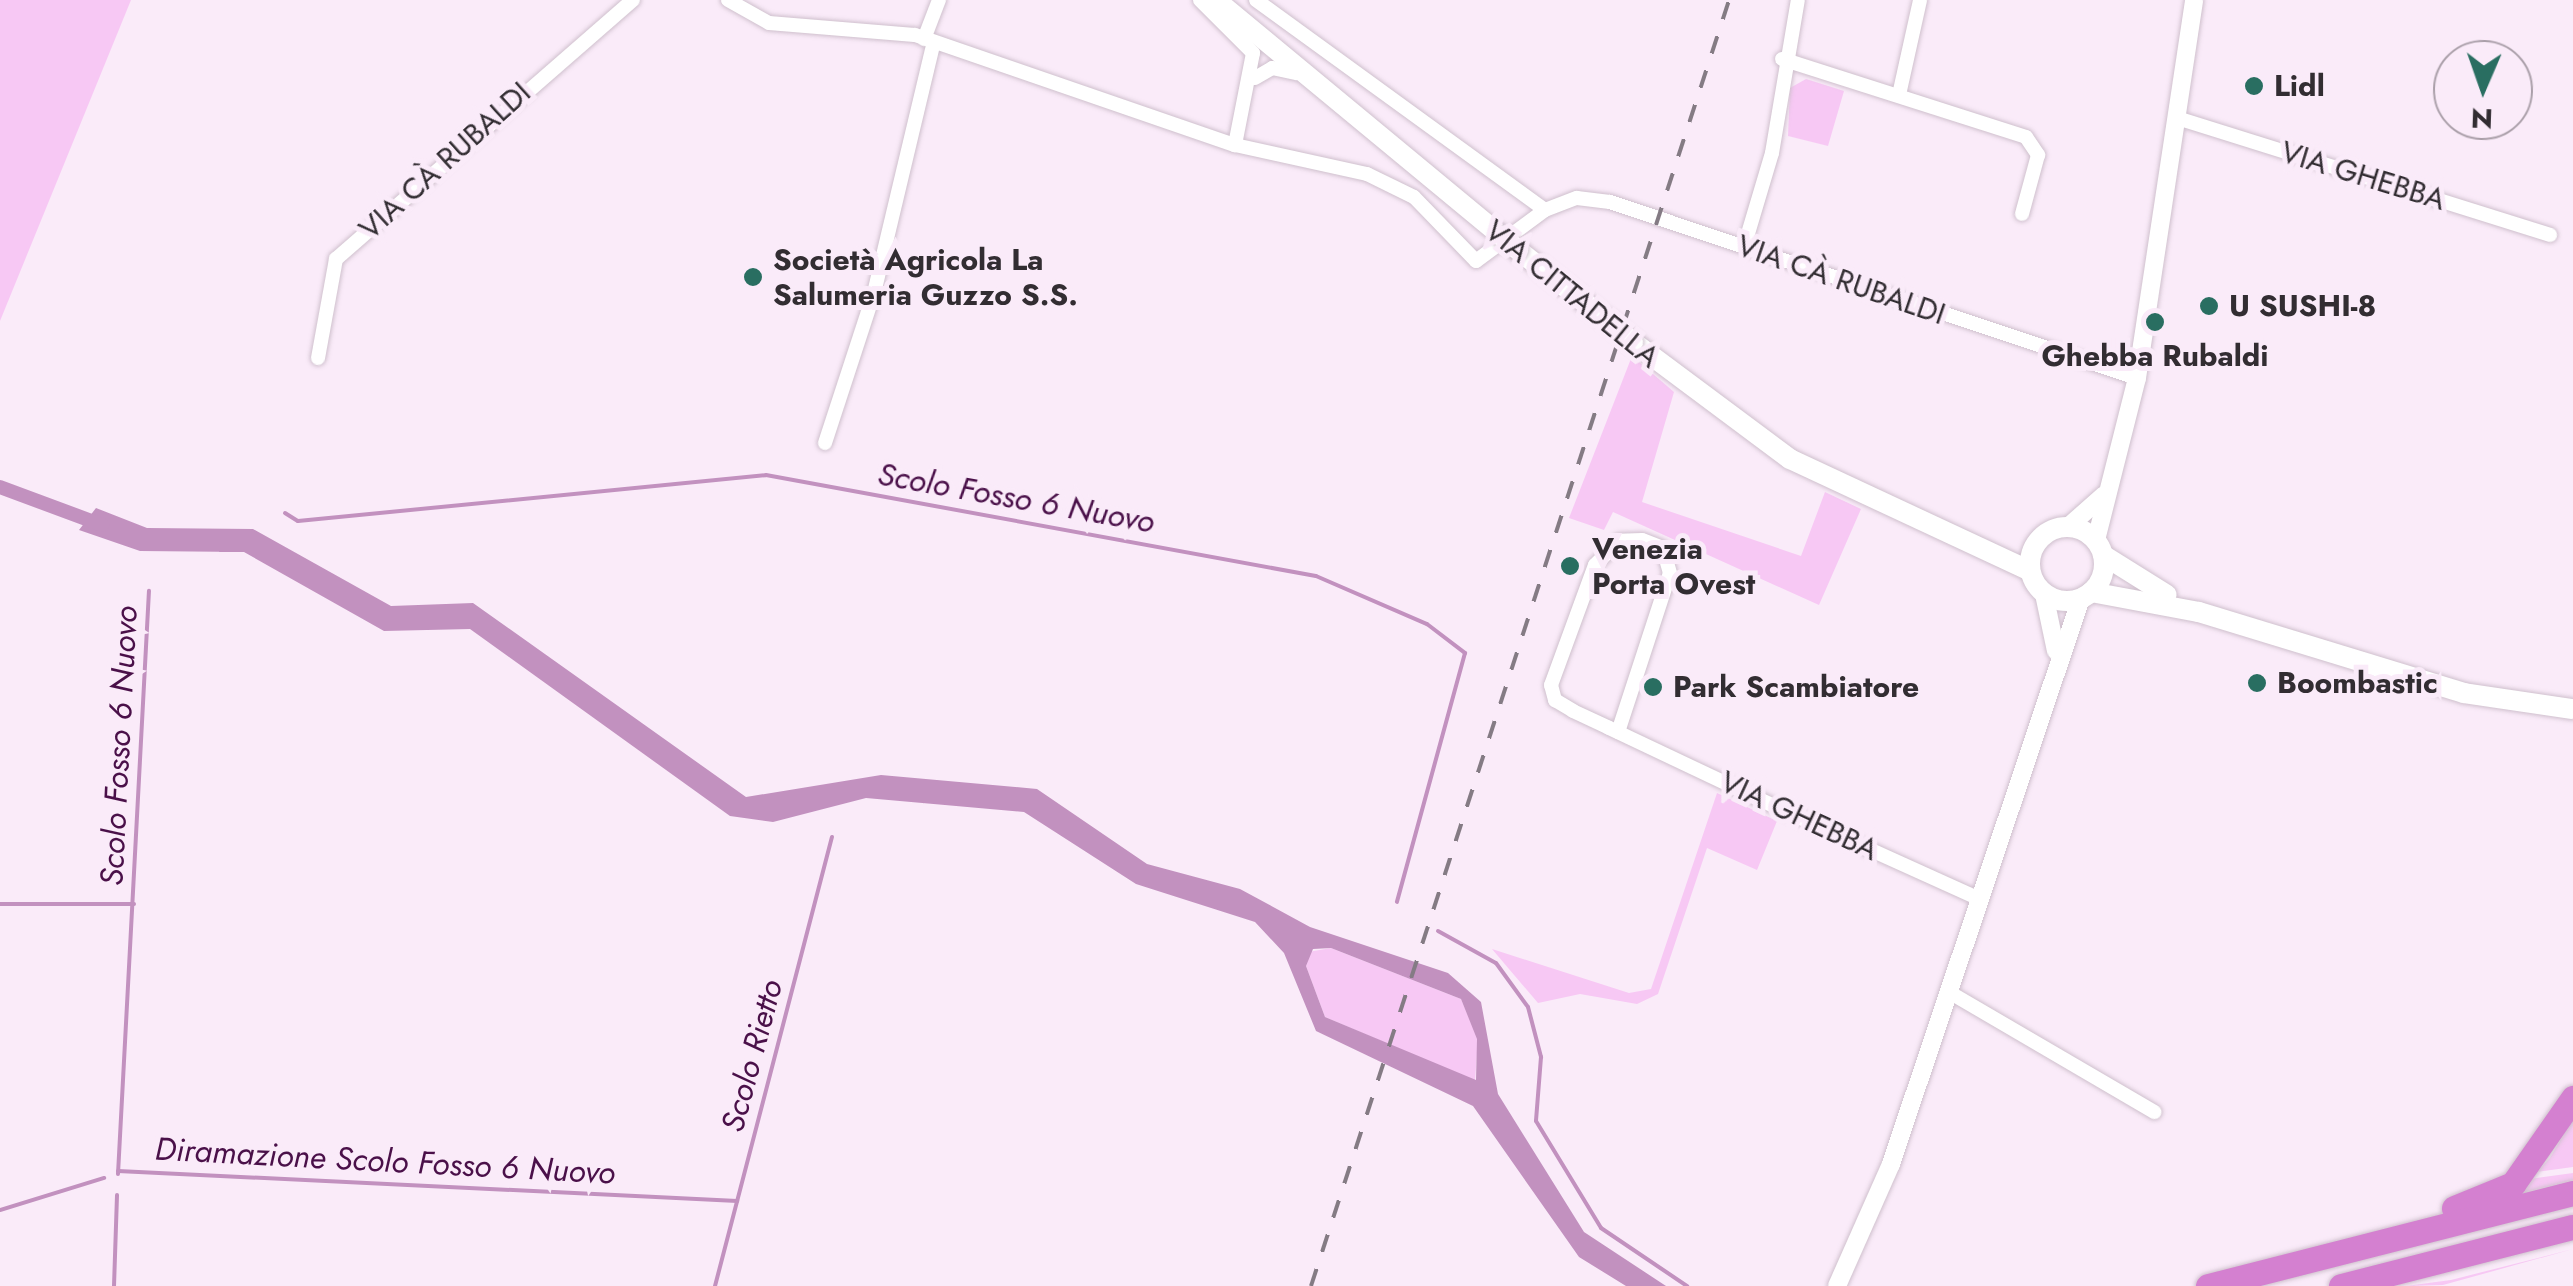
<!DOCTYPE html>
<html>
<head>
<meta charset="utf-8">
<style>
  body { margin:0 }
  #map { position:relative; width:2573px; height:1286px; overflow:hidden; background:#faebf9; font-family:Jost,sans-serif }
  div>[style] { position:absolute }
  .green>* { inset:0; background:#f7c8f4 }
  .water>* { inset:0; background:#c291bf }
  .stream>* { height:4px; margin:-2px; padding:0 2px; transform-origin:2px; border-radius:2px; background:#c291bf }
  .canal>* { height:14px; margin:-7px; padding:0 7px; transform-origin:7px; border-radius:7px; background:#c291bf }
  .roads { filter:drop-shadow(0 0 2px #cfc0cd) drop-shadow(0 0 2px #cfc0cd) }
  .minor>* { height:14px; margin:-7px; padding:0 7px; transform-origin:7px; border-radius:7px; background:#fff }
  .tertiary>* { height:18px; margin:-9px; padding:0 9px; transform-origin:9px; border-radius:9px; background:#fff }
  .secondary>* { height:20px; margin:-10px; padding:0 10px; transform-origin:10px; border-radius:10px; background:#fff }
  .secondary>.ring { margin:-10px; padding:0; box-sizing:content-box; background:none; border:20px solid #fff; border-radius:50% }
  .motorway>* { height:25px; margin:-12.5px; padding:0 12.5px; transform-origin:12.5px; border-radius:12.5px; background:#d480d0 }
  .rail>* { height:4px; margin-top:-2px; transform-origin:0; background:repeating-linear-gradient(90deg,#847b84 0 18px,transparent 0 36px) }
  .bridges { filter:drop-shadow(0 0 2px #cfc0cd) drop-shadow(0 0 2px #cfc0cd) }
  .secondary-bridge>* { height:20px; margin:-10px; padding:0 10px; transform-origin:10px; border-radius:10px; background:#fff }
  .dots>* { width:28px; height:28px; translate:-50% -50%; box-sizing:border-box; border:5px solid #faebf9; border-radius:50% }
  span { translate:-50% -50%; white-space:nowrap; text-align:center; line-height:1.15; -webkit-text-stroke:10px #faebf9; paint-order:stroke }
  .poi-label { font-size:30px; color:#322d32; font-weight:700 }
  .left { translate:0 -50%; text-align:left }
  .street-label { font-size:30px; color:#322d32 }
  .water-label { font-size:32px; color:#4a1049; font-style:italic }
  .north { position:absolute; left:2433px; top:40px; width:100px; height:100px; box-sizing:border-box; background:#faebf9; border:2px solid #aa9fa9; border-radius:50%; rotate:182deg; font-size:28px; font-weight:700; line-height:40px; text-align:center; color:#322d32 }
  .north::after { content:''; display:block; margin:auto; width:35px; height:45px; background:#296e61; clip-path:polygon(50% 0,100% 100%,50% 72%,0 100%) }
</style>
</head>
<body>
<div id="map">
  <div class="green">
    <i style="clip-path:polygon(0 0,131px 0,0 321px)"></i>
    <i style="clip-path:polygon(1806px 79px,1844px 91px,1828px 146px,1788px 136px,1790px 88px)"></i>
    <i style="clip-path:polygon(1632px 356px,1674px 392px,1642px 502px,1801px 556px,1825px 492px,1861px 509px,1819px 605px,1613px 512px,1604px 530px,1569px 518px)"></i>
    <i style="clip-path:polygon(1717px 793px,1777px 821px,1757px 870px,1707px 848px,1658px 994px,1637px 1004px,1580px 994px,1538px 1003px,1492px 949px,1629px 993px,1651px 989px)"></i>
    <i style="clip-path:polygon(1331px 948px,1461px 999px,1478px 1039px,1475px 1081px,1325px 1017px,1306px 966px,1308px 952px)"></i>
    <i style="clip-path:polygon(2573px 1118px,2573px 1167px,2537px 1172px,2550px 1158px)"></i>
    <i style="clip-path:polygon(2573px 1173px,2573px 1180px,2514px 1195px,2530px 1179px)"></i>
    <i style="clip-path:polygon(2573px 1249px,2443px 1285px,2406px 1286px,2451px 1280px)"></i>
  </div>
  <div class="water">
    <i style="clip-path:polygon(evenodd,96px 508px,147px 528px,253px 529px,391px 606px,473px 603px,746px 797px,881px 775px,1037px 789px,1147px 864px,1240px 889px,1310px 927px,1448px 973px,1481px 1002px,1498px 1094px,1584px 1232px,1666px 1286px,1626px 1286px,1579px 1257px,1473px 1106px,1316px 1031px,1284px 953px,1255px 922px,1136px 884px,1024px 812px,866px 798px,773px 822px,730px 816px,470px 629px,384px 631px,244px 552px,140px 551px,79px 530px,96px 508px,1331px 948px,1461px 999px,1477px 1039px,1476px 1080px,1325px 1017px,1306px 966px,1313px 949px,1331px 948px)"></i>
  </div>
  <div class="stream">
    <i style="left:285px;top:513px;width:15px;rotate:32deg"></i>
    <i style="left:298px;top:521px;width:470px;rotate:-5.6deg"></i>
    <i style="left:766px;top:475px;width:559px;rotate:10.41deg"></i>
    <i style="left:1316px;top:576px;width:121px;rotate:23.4deg"></i>
    <i style="left:1427px;top:624px;width:48px;rotate:37.3deg"></i>
    <i style="left:1465px;top:653px;width:258px;rotate:105.3deg"></i>
    <i style="left:0;top:904px;width:134px"></i>
    <i style="left:1438px;top:931px;width:66px;rotate:28.9deg"></i>
    <i style="left:1496px;top:963px;width:54px;rotate:54deg"></i>
    <i style="left:1528px;top:1007px;width:52px;rotate:75.4deg"></i>
    <i style="left:1541px;top:1057px;width:64px;rotate:94.5deg"></i>
    <i style="left:1536px;top:1121px;width:125px;rotate:58.7deg"></i>
    <i style="left:1601px;top:1228px;width:104px;rotate:34deg"></i>
    <i style="left:118px;top:1171px;width:620px;rotate:2.77deg"></i>
    <i style="left:118px;top:1174px;width:584px;rotate:-86.96deg"></i>
    <i style="left:0;top:1210px;width:109px;rotate:-17.1deg"></i>
    <i style="left:114px;top:1286px;width:91px;rotate:-88.1deg"></i>
    <i style="left:715px;top:1286px;width:464px;rotate:-75.4deg"></i>
  </div>
  <div class="canal">
    <i style="left:0;top:487px;width:109px;rotate:20.4deg"></i>
  </div>
  <div class="roads">
    <div class="minor">
      <i style="left:728px;top:0;width:47px;rotate:29.3deg"></i>
      <i style="left:769px;top:23px;width:146px;rotate:4.7deg"></i>
      <i style="left:915px;top:35px;width:338px;rotate:19deg"></i>
      <i style="left:1235px;top:145px;width:135px;rotate:12.4deg"></i>
      <i style="left:1367px;top:174px;width:52px;rotate:26.1deg"></i>
      <i style="left:1414px;top:197px;width:89px;rotate:45.9deg"></i>
      <i style="left:1476px;top:261px;width:86px;rotate:-36.5deg"></i>
      <i style="left:1545px;top:210px;width:34px;rotate:-21deg"></i>
      <i style="left:1577px;top:198px;width:33px;rotate:7deg"></i>
      <i style="left:1610px;top:202px;width:556px;rotate:18.47deg"></i>
      <i style="left:1200px;top:0;width:75px;rotate:45deg"></i>
      <i style="left:1253px;top:53px;width:94px;rotate:101.1deg"></i>
      <i style="left:1256px;top:0;width:357px;rotate:36deg"></i>
      <i style="left:924px;top:39px;width:42px;rotate:-69deg"></i>
      <i style="left:1782px;top:59px;width:256px;rotate:17.7deg"></i>
      <i style="left:2026px;top:137px;width:22px;rotate:56deg"></i>
      <i style="left:2038px;top:155px;width:61px;rotate:105.2deg"></i>
      <i style="left:1255px;top:78px;width:20px;rotate:-30deg"></i>
      <i style="left:1272px;top:68px;width:25px;rotate:12deg"></i>
      <i style="left:1899px;top:95px;width:97px;rotate:-77.5deg"></i>
      <i style="left:2177px;top:118px;width:391px;rotate:17.4deg"></i>
      <i style="left:1744px;top:247px;width:98px;rotate:-73.4deg"></i>
      <i style="left:1772px;top:153px;width:155px;rotate:-80.4deg"></i>
      <i style="left:318px;top:358px;width:101px;rotate:-79.7deg"></i>
      <i style="left:336px;top:259px;width:394px;rotate:-41.1deg"></i>
      <i style="left:825px;top:443px;width:158px;rotate:-71.9deg"></i>
      <i style="left:874px;top:293px;width:254px;rotate:-76.6deg"></i>
      <i style="left:1618px;top:732px;width:167px;rotate:-71.9deg"></i>
      <i style="left:1670px;top:573px;width:26px;rotate:-106deg"></i>
      <i style="left:1663px;top:548px;width:22px;rotate:-159deg"></i>
      <i style="left:1642px;top:540px;width:23px;rotate:178deg"></i>
      <i style="left:1619px;top:541px;width:34px;rotate:135deg"></i>
      <i style="left:1595px;top:565px;width:128px;rotate:110.1deg"></i>
      <i style="left:1551px;top:685px;width:16px;rotate:75deg"></i>
      <i style="left:1555px;top:700px;width:21px;rotate:31deg"></i>
      <i style="left:1573px;top:711px;width:40px;rotate:25deg"></i>
      <i style="left:1609px;top:728px;width:185px;rotate:25.3deg"></i>
      <i style="left:1776px;top:807px;width:224px;rotate:24.3deg"></i>
      <i style="left:1949px;top:992px;width:238px;rotate:30.3deg"></i>
    </div>
    <div class="tertiary">
      <i style="left:2068px;top:527px;width:48px;rotate:-41.6deg"></i>
      <i style="left:2096px;top:540px;width:167px;rotate:-75.8deg"></i>
      <i style="left:2137px;top:378px;width:382px;rotate:-81.4deg"></i>
      <i style="left:2044px;top:594px;width:58px;rotate:78.1deg"></i>
      <i style="left:1837px;top:1286px;width:133px;rotate:-66.1deg"></i>
      <i style="left:1891px;top:1164px;width:597px;rotate:-71.44deg"></i>
    </div>
    <div class="secondary">
      <i style="left:1216px;top:0;width:370px;rotate:39.6deg"></i>
      <i style="left:1518px;top:250px;width:120px;rotate:38.2deg"></i>
      <i style="left:1633px;top:342px;width:196px;rotate:36.7deg"></i>
      <i style="left:1790px;top:459px;width:265px;rotate:25deg"></i>
      <i class="ring" style="left:2030px;top:527px;width:54px;height:54px"></i>
      <i style="left:2103px;top:555px;width:75px;rotate:32deg"></i>
      <i style="left:2091px;top:592px;width:110px;rotate:10.5deg"></i>
      <i style="left:2199px;top:612px;width:277px;rotate:17deg"></i>
      <i style="left:2464px;top:693px;width:110px;rotate:8.4deg"></i>
    </div>
    <div class="motorway">
      <i style="left:2454px;top:1208px;width:64px;rotate:-22.1deg"></i>
      <i style="left:2513px;top:1184px;width:105px;rotate:-55.1deg"></i>
      <i style="left:2208px;top:1286px;width:377px;rotate:-14.3deg"></i>
      <i style="left:2341px;top:1286px;width:239px;rotate:-14.3deg"></i>
    </div>
  </div>
  <div class="rail">
    <i style="left:1311px;top:1286px;width:1352px;rotate:-71.99deg"></i>
  </div>
  <div class="bridges">
    <div class="secondary-bridge">
      <i style="left:1501px;top:236px;width:22px;rotate:39deg"></i>
      <i style="left:1612px;top:324px;width:28px;rotate:41deg"></i>
    </div>
  </div>
  <div class="dots">
    <i style="left:2254px;top:86px;background:#296e61"></i>
    <i style="left:753px;top:277px;background:#296e61"></i>
    <i style="left:2209px;top:306px;background:#296e61"></i>
    <i style="left:2155px;top:322px;background:#296e61"></i>
    <i style="left:1570px;top:566px;background:#296e61"></i>
    <i style="left:2257px;top:683px;background:#296e61"></i>
    <i style="left:1653px;top:687px;background:#296e61"></i>
  </div>
  <div class="poi-label">
    <span class="left" style="left:2274px;top:86px">Lidl</span>
    <span class="left" style="left:773px;top:277px">Società Agricola La<br>Salumeria Guzzo S.S.</span>
    <span class="left" style="left:2229px;top:306px">U SUSHI-8</span>
    <span style="left:2155px;top:356px">Ghebba Rubaldi</span>
    <span class="left" style="left:1592px;top:566px">Venezia<br>Porta Ovest</span>
    <span class="left" style="left:2277px;top:683px">Boombastic</span>
    <span class="left" style="left:1673px;top:687px">Park Scambiatore</span>
  </div>
  <div class="street-label">
    <span style="left:445px;top:161px;rotate:-42deg">VIA CÀ RUBALDI</span>
    <span style="left:2363px;top:176px;rotate:17deg">VIA GHEBBA</span>
    <span style="left:1841px;top:280px;rotate:19deg">VIA CÀ RUBALDI</span>
    <span style="left:1572px;top:294px;rotate:39deg">VIA CITTADELLA</span>
    <span style="left:1799px;top:816px;rotate:25deg">VIA GHEBBA</span>
  </div>
  <div class="water-label">
    <span style="left:1016px;top:498px;rotate:10deg">Scolo Fosso 6 Nuovo</span>
    <span style="left:119px;top:746px;rotate:-87deg">Scolo Fosso 6 Nuovo</span>
    <span style="left:752px;top:1056px;rotate:-75deg">Scolo Rietto</span>
    <span style="left:385px;top:1161px;rotate:3deg">Diramazione Scolo Fosso 6 Nuovo</span>
  </div>
  <div class="north">N</div>
</div>
</body>
</html>
